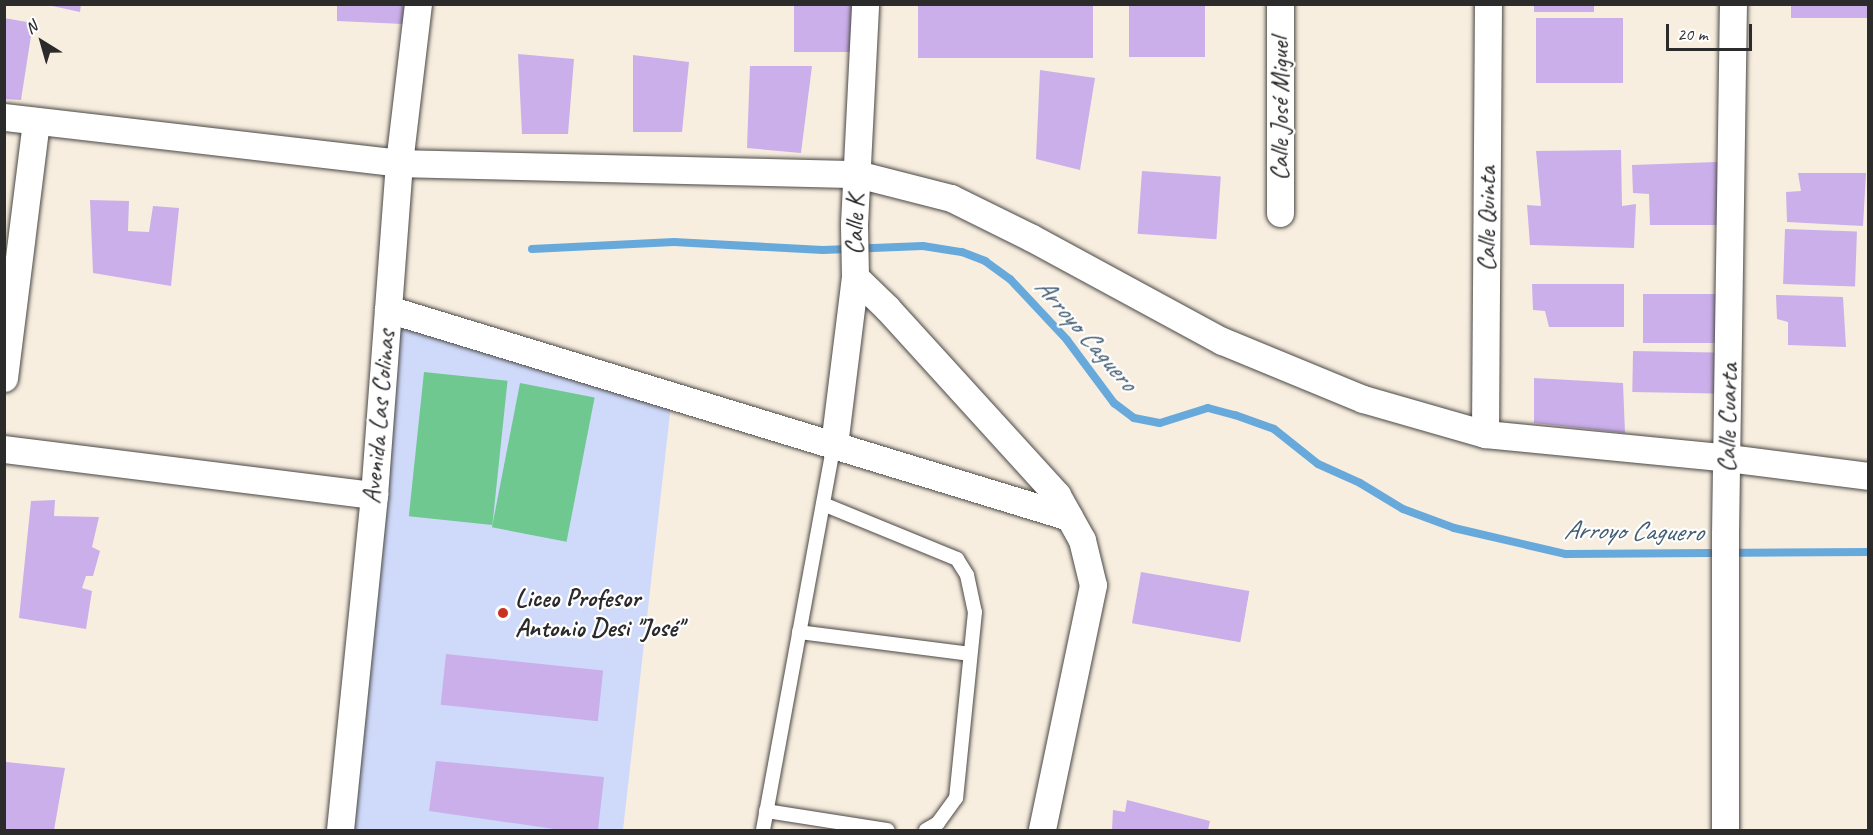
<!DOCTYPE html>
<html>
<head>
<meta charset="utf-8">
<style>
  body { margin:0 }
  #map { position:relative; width:1873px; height:835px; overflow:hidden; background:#f8eedf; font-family:Caveat,sans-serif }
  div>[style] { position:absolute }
  .built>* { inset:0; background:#cfdafa }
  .green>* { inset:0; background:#6ec88f; transform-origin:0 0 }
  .stream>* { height:8px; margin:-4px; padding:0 4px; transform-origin:4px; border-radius:4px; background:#68a9dc }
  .building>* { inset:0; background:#caafea; transform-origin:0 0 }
  .roads { filter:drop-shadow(0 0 2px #4a4846) drop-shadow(0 0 2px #4a4846) }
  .lane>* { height:14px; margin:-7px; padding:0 7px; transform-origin:7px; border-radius:7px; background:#fff }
  .street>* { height:27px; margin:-13.5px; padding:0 13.5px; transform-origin:13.5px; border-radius:13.5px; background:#fff }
  .dots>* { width:16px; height:16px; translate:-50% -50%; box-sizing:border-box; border:3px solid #fff; border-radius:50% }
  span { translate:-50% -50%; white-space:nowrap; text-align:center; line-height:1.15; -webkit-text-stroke:4.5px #fff; paint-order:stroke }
  .street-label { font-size:26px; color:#2b2b2b }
  .poi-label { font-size:26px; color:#2b2b2b; font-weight:700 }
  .left { translate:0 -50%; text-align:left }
  .water-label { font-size:27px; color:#435d72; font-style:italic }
  .frame { position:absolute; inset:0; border:6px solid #2b2b2b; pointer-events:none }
  .north { position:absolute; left:12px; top:12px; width:60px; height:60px; -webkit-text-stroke:4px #fff; paint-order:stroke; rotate:323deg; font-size:16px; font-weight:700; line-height:24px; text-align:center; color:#2b2b2b }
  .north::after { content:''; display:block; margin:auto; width:21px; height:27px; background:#2b2b2b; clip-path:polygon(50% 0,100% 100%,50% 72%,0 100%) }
  .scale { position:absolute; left:1666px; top:24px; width:86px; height:27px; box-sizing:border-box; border:3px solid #2b2b2b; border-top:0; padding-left:8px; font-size:18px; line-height:21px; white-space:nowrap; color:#2b2b2b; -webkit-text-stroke:4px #fff; paint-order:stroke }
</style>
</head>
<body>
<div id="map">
  <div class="built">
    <i style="clip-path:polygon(388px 309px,672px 396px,623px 830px,339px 830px)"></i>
  </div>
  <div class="green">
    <i style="left:424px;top:372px;width:84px;height:145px;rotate:6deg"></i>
    <i style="left:520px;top:383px;width:76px;height:147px;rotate:11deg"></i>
  </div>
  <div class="stream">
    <i style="left:532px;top:249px;width:142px;rotate:-2.8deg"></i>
    <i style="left:674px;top:242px;width:149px;rotate:3.1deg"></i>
    <i style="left:823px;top:250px;width:100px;rotate:-2.3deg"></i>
    <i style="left:923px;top:246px;width:39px;rotate:9deg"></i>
    <i style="left:962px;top:252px;width:25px;rotate:21deg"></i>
    <i style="left:985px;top:261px;width:31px;rotate:36deg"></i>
    <i style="left:1010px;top:279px;width:83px;rotate:46.9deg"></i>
    <i style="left:1067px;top:340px;width:79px;rotate:53.3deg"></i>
    <i style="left:1114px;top:403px;width:25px;rotate:37deg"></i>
    <i style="left:1134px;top:418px;width:26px;rotate:11deg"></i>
    <i style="left:1160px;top:423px;width:50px;rotate:-17.4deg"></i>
    <i style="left:1208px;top:408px;width:28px;rotate:15deg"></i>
    <i style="left:1235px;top:415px;width:41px;rotate:19.7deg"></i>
    <i style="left:1274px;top:429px;width:56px;rotate:38.5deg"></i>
    <i style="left:1318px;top:464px;width:46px;rotate:24.3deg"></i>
    <i style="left:1360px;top:483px;width:50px;rotate:31.2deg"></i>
    <i style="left:1403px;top:509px;width:54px;rotate:20.4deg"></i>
    <i style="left:1454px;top:528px;width:115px;rotate:13.1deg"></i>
    <i style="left:1566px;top:554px;width:302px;rotate:-0.4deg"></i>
  </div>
  <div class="building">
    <i style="clip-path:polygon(43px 4px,81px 4px,80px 12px)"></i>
    <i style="clip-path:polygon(337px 4px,404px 4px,403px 24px,337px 21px)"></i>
    <i style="left:794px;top:4px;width:64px;height:48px"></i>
    <i style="left:918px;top:4px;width:175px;height:54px"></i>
    <i style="left:1129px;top:4px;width:76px;height:53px"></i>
    <i style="left:1534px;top:4px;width:60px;height:8px"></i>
    <i style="left:1791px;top:5px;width:76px;height:13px"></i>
    <i style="clip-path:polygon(4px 18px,33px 23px,21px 100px,4px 99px)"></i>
    <i style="left:1623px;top:18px;width:65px;height:87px;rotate:90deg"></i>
    <i style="clip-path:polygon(518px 54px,574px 59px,568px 134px,522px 134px)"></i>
    <i style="clip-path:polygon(633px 55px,689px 62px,682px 132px,633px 132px)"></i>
    <i style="clip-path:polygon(750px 66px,812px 66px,801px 153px,747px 148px)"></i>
    <i style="clip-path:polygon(1040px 70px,1095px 78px,1080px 170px,1036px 159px)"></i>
    <i style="clip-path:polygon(1621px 150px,1622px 206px,1636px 204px,1634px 248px,1530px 245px,1527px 205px,1541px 206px,1536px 151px)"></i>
    <i style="clip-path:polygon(1717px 162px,1719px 225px,1650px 225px,1649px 194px,1633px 193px,1632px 165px)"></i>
    <i style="left:1142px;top:171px;width:79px;height:63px;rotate:4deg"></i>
    <i style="clip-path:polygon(1798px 173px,1866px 173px,1863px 226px,1787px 222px,1786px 192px,1801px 191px)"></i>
    <i style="clip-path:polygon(90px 200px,129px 201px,128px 231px,149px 232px,153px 206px,179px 208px,171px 286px,93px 273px)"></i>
    <i style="left:1785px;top:229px;width:72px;height:55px;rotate:2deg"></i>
    <i style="clip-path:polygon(1532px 284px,1624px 284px,1624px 327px,1549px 327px,1545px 311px,1533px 310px)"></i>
    <i style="left:1739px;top:294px;width:49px;height:96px;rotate:90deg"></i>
    <i style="clip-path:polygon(1776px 295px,1843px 297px,1846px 347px,1788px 345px,1788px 322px,1777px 319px)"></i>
    <i style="left:1633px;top:351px;width:82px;height:41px;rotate:1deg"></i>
    <i style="clip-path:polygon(1534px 378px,1623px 383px,1625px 433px,1534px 423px)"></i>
    <i style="clip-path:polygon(55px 500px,54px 516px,99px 517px,92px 547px,100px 551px,93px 576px,86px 576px,82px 588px,92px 591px,86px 629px,19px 618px,31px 501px)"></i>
    <i style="left:1141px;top:572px;width:110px;height:52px;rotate:10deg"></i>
    <i style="left:446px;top:654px;width:158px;height:51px;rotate:6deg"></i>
    <i style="clip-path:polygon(436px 761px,604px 777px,598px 830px,561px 830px,429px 811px)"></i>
    <i style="clip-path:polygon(6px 762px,65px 768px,54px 830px,4px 830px)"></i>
    <i style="clip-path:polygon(1127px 800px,1210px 821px,1208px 830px,1112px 830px,1113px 810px,1125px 812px)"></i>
  </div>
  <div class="roads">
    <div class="lane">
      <i style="left:823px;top:504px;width:145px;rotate:22.3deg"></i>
      <i style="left:957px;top:559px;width:19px;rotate:58deg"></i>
      <i style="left:967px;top:575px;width:38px;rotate:78deg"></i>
      <i style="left:975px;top:612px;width:187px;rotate:95.8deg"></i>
      <i style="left:956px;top:798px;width:31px;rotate:126deg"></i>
      <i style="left:938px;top:823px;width:14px;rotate:150deg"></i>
      <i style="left:799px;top:632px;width:172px;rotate:7.3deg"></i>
      <i style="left:766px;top:811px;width:123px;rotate:8.9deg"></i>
      <i style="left:763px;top:830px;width:391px;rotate:-79.6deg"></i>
    </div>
    <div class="street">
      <i style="left:1280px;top:4px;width:209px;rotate:90deg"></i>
      <i style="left:4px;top:117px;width:398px;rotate:6.6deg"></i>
      <i style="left:399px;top:163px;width:458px;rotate:1.4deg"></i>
      <i style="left:857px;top:174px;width:97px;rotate:14.3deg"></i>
      <i style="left:951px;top:198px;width:90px;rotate:26.3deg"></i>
      <i style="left:1032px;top:238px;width:216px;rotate:28.5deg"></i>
      <i style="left:1222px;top:341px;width:152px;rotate:22.4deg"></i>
      <i style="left:1363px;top:399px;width:127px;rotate:16deg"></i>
      <i style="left:1485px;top:434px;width:244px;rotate:5.6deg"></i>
      <i style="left:1728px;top:458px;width:141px;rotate:7.3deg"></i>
      <i style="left:855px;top:277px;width:45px;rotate:44.1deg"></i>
      <i style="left:887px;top:308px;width:253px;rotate:47.7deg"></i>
      <i style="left:1057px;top:495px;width:51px;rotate:60.9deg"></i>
      <i style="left:1082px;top:540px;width:46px;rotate:76.3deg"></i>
      <i style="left:1093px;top:585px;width:250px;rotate:101.8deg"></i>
      <i style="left:388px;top:309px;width:712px;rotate:16.98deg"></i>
      <i style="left:4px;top:378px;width:259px;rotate:-82.9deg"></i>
      <i style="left:1485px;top:434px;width:430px;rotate:-89.6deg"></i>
      <i style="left:834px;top:445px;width:169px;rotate:-82.9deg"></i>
      <i style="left:855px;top:277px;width:53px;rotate:-91.1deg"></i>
      <i style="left:854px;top:224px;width:220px;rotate:-87.1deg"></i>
      <i style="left:4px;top:449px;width:373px;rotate:7.1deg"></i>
      <i style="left:340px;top:830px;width:337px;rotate:-84.2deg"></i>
      <i style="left:374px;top:495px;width:333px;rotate:-85.7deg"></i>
      <i style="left:399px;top:163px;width:160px;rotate:-83.2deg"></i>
      <i style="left:1725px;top:830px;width:296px;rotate:-90deg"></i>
      <i style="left:1725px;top:534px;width:530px;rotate:-89.14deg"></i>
    </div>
  </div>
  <div class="dots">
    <i style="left:503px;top:613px;background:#c8321e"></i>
  </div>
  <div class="street-label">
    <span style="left:1280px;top:109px;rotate:-90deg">Calle José Miguel</span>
    <span style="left:1487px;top:219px;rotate:-90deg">Calle Quinta</span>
    <span style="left:855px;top:225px;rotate:-89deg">Calle K</span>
    <span style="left:379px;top:417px;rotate:-85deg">Avenida Las Colinas</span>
    <span style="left:1728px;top:418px;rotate:-89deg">Calle Cuarta</span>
  </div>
  <div class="poi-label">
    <span class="left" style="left:515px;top:613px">Liceo Profesor<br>Antonio Desi "José"</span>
  </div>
  <div class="water-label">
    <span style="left:1086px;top:334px;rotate:49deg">Arroyo Caguero</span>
    <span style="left:1633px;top:531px;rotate:1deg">Arroyo Caguero</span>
  </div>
  <div class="frame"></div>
  <div class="north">N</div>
  <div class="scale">20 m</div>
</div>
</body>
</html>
